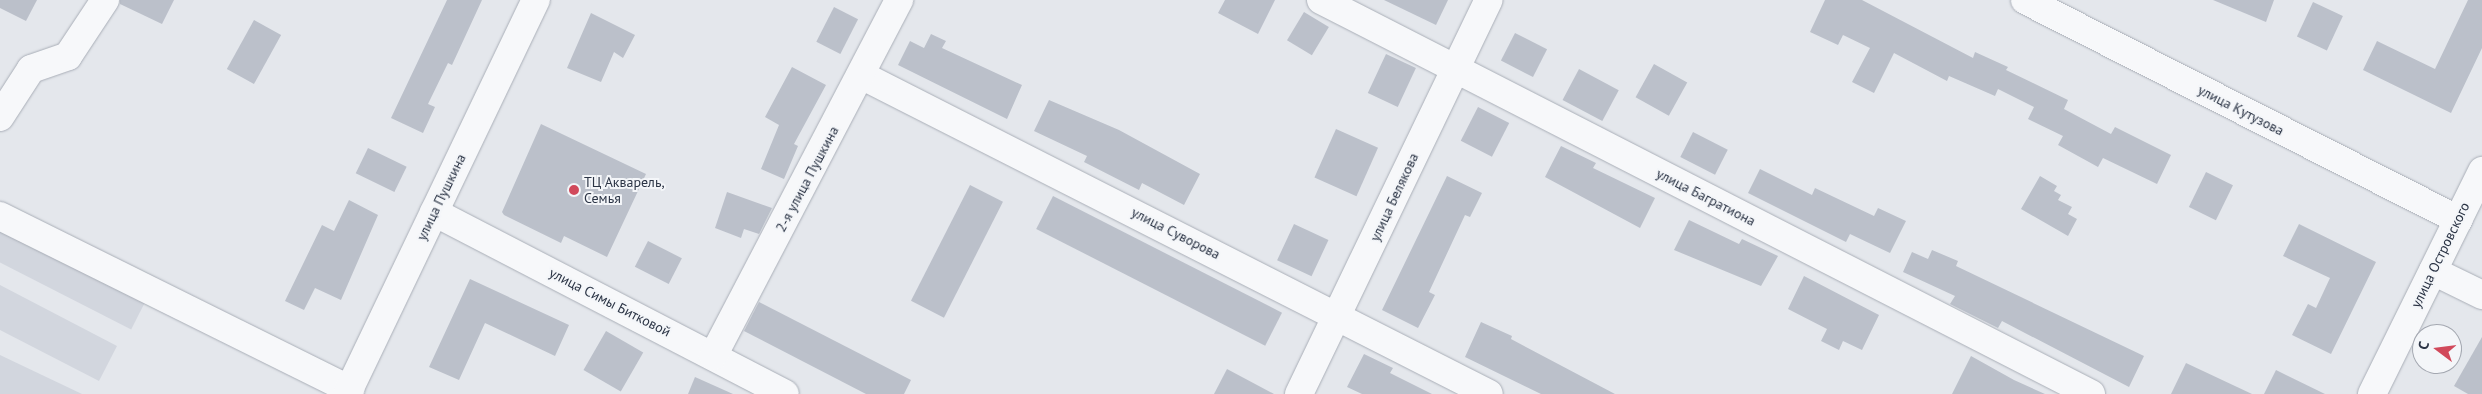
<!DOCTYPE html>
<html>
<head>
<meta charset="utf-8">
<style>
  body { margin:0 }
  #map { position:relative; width:2482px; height:394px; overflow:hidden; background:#e4e7ec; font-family:"PT Sans",sans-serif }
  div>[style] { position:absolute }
  .built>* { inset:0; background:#d2d6de; transform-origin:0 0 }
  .building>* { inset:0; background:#bbc0ca; transform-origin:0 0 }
  .roads { filter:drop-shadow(0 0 1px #a9aeb7) drop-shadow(0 0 1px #a9aeb7) }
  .minor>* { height:28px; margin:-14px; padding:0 14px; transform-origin:14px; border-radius:14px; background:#f7f8fa }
  .dots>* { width:14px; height:14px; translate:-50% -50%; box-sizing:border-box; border:2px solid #f4f6f9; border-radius:50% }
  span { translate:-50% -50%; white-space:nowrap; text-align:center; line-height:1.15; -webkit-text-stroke:4px #f4f6f9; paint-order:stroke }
  .street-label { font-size:14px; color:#2b3445 }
  .poi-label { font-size:14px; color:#2b3445 }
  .left { translate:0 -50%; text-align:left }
  .north { position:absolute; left:2412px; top:324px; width:50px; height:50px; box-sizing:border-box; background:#f4f6f9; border:1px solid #a4a8b1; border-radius:50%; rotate:285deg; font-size:14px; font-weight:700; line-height:20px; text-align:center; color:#2b3445 }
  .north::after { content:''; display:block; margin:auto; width:18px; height:22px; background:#d1495b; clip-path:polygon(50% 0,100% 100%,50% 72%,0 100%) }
</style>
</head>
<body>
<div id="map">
  <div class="built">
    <i style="left:0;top:230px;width:162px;height:29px;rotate:27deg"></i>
    <i style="clip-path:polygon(0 285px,117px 346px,99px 381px,0 330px)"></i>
    <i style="clip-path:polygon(0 355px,82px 394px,0 394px)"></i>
  </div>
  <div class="building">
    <i style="clip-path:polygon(0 0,37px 0,26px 21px,0 8px)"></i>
    <i style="clip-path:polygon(120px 0,174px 0,162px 24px,120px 4px)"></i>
    <i style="clip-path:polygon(447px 0,482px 0,452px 65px,448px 63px,428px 104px,435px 107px,423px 133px,391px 118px)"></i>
    <i style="clip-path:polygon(1225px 0,1275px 0,1258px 34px,1218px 13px)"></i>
    <i style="clip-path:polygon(1384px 0,1448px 0,1436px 25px)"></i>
    <i style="clip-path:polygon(1825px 0,1862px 0,1973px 58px,1975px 52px,2008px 67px,2006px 70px,2068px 100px,2064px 109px,2111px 134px,2115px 127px,2171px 155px,2157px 184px,2103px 158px,2098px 167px,2058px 145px,2063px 136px,2028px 119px,2034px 107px,1998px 89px,1995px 96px,1949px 76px,1947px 81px,1894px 53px,1874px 93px,1852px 82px,1870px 48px,1843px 35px,1838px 45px,1810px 32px)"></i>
    <i style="clip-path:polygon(2213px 0,2274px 0,2266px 22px)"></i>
    <i style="clip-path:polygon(2468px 0,2482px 0,2482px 48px,2451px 113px,2363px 70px,2377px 41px,2435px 69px)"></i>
    <i style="left:2313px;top:2px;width:33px;height:38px;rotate:25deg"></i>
    <i style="left:834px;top:7px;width:27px;height:39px;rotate:27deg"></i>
    <i style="left:1304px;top:12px;width:29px;height:33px;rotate:31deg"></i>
    <i style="clip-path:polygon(591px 13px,635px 35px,623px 58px,614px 52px,601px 82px,567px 68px)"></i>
    <i style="left:254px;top:20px;width:31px;height:56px;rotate:29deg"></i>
    <i style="left:1515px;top:33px;width:36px;height:31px;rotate:27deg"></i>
    <i style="clip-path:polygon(931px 34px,946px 41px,942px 48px,1022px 85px,1007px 119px,898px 65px,910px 41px,924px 48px)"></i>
    <i style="left:1386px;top:54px;width:33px;height:43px;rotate:25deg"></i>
    <i style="left:1654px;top:64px;width:38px;height:38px;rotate:29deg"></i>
    <i style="clip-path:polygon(792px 67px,826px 85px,794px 144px,798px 146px,784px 179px,761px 169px,779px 125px,765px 117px)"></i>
    <i style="left:1579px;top:69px;width:45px;height:35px;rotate:28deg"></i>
    <i style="clip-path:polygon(1049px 100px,1119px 130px,1200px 174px,1184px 205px,1142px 183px,1139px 190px,1084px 162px,1087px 156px,1034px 131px)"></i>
    <i style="left:1478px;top:107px;width:35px;height:38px;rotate:27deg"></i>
    <i style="clip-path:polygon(541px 124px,646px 174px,607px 257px,564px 236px,561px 243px,504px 215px,502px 212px)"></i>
    <i style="left:1336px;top:129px;width:46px;height:53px;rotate:24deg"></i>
    <i style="left:1693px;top:132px;width:39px;height:28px;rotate:27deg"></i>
    <i style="clip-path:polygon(1561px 146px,1596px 163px,1593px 168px,1655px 198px,1640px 228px,1545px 177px)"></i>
    <i style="left:368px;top:148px;width:43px;height:28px;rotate:26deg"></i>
    <i style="clip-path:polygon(1760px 169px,1812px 195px,1815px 188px,1874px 216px,1878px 208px,1906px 221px,1890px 253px,1850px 234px,1846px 242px,1748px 193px)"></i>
    <i style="left:2206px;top:172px;width:30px;height:39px;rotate:26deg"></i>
    <i style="clip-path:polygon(1447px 176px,1482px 193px,1470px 217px,1465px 215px,1429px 292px,1435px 295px,1418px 328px,1382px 310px)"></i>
    <i style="clip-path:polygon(2040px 176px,2057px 186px,2054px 191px,2061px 195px,2058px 200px,2072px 207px,2068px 214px,2077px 219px,2068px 236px,2021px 209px)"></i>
    <i style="left:970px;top:185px;width:37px;height:130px;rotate:27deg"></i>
    <i style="clip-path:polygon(727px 192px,772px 208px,759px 234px,744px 229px,741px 238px,715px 228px)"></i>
    <i style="left:1053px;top:196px;width:257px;height:37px;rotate:27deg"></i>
    <i style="clip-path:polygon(349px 200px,378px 215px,341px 300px,315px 288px,304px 310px,285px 301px,322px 225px,334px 231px)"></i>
    <i style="clip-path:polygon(1689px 220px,1739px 244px,1742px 239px,1778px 256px,1761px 286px,1674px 250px)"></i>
    <i style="left:1294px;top:224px;width:38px;height:40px;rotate:25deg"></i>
    <i style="clip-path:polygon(2299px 224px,2376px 262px,2331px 354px,2292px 335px,2308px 304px,2316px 308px,2330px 278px,2283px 256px)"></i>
    <i style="left:648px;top:241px;width:38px;height:29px;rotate:27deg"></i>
    <i style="clip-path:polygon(1932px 250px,1958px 261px,1956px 266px,2144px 356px,2129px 387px,2002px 321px,1998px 328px,1950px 304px,1955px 296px,1903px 272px,1912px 252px,1928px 259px)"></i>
    <i style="clip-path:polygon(1804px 276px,1879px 315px,1862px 350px,1843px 341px,1839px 350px,1821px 341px,1827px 329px,1788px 309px)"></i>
    <i style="clip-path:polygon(470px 279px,569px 325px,555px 356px,485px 323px,459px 380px,429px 367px)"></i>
    <i style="clip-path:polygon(759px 302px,911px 380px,904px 394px,866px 394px,744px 331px)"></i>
    <i style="clip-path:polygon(1481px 322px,1512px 336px,1511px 339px,1615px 394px,1541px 394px,1465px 357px)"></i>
    <i style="left:606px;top:331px;width:43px;height:45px;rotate:30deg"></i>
    <i style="clip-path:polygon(2482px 337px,2482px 394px,2468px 394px,2454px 386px)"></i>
    <i style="clip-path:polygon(1364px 354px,1393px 368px,1390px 373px,1432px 394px,1362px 394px,1347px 387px)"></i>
    <i style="clip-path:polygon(1971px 356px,2014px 380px,2045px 394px,1952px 394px)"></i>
    <i style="clip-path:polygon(2186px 363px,2252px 394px,2171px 394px)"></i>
    <i style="clip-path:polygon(1227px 369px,1274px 394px,1214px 394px)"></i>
    <i style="clip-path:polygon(2276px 370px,2325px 394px,2264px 394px)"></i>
    <i style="clip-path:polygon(695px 377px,733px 394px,688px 394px)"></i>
  </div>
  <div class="roads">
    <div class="minor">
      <i style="left:1321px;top:0;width:865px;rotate:27.1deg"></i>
      <i style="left:2025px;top:0;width:486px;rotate:26.9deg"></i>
      <i style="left:861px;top:75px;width:704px;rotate:26.93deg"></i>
      <i style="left:0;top:117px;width:57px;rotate:-57.1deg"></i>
      <i style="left:31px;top:69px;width:39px;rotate:-19deg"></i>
      <i style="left:68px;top:56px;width:67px;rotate:-56.5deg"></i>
      <i style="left:434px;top:212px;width:395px;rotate:27.4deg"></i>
      <i style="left:0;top:216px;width:391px;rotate:26.4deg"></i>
      <i style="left:2433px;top:271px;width:55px;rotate:26.1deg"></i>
      <i style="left:713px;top:356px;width:402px;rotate:-62.4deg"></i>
      <i style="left:347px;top:394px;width:437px;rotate:-64.4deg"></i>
      <i style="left:1299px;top:394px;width:437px;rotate:-64.3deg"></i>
      <i style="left:2372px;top:394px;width:249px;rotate:-63.7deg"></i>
    </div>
  </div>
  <div class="dots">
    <i style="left:574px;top:190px;background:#d1495b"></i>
  </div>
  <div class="street-label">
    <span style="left:2241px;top:110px;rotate:27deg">улица Кутузова</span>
    <span style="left:807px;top:179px;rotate:-62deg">2-я улица Пушкина</span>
    <span style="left:441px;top:197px;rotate:-64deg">улица Пушкина</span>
    <span style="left:1394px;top:197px;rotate:-65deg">улица Белякова</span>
    <span style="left:1706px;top:197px;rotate:27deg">улица Багратиона</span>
    <span style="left:1176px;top:233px;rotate:27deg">улица Суворова</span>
    <span style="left:2440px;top:255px;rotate:-64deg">улица Островского</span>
    <span style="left:610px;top:302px;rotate:27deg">улица Симы Битковой</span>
  </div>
  <div class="poi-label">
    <span class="left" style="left:584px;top:190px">ТЦ Акварель,<br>Семья</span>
  </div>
  <div class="north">С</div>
</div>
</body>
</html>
